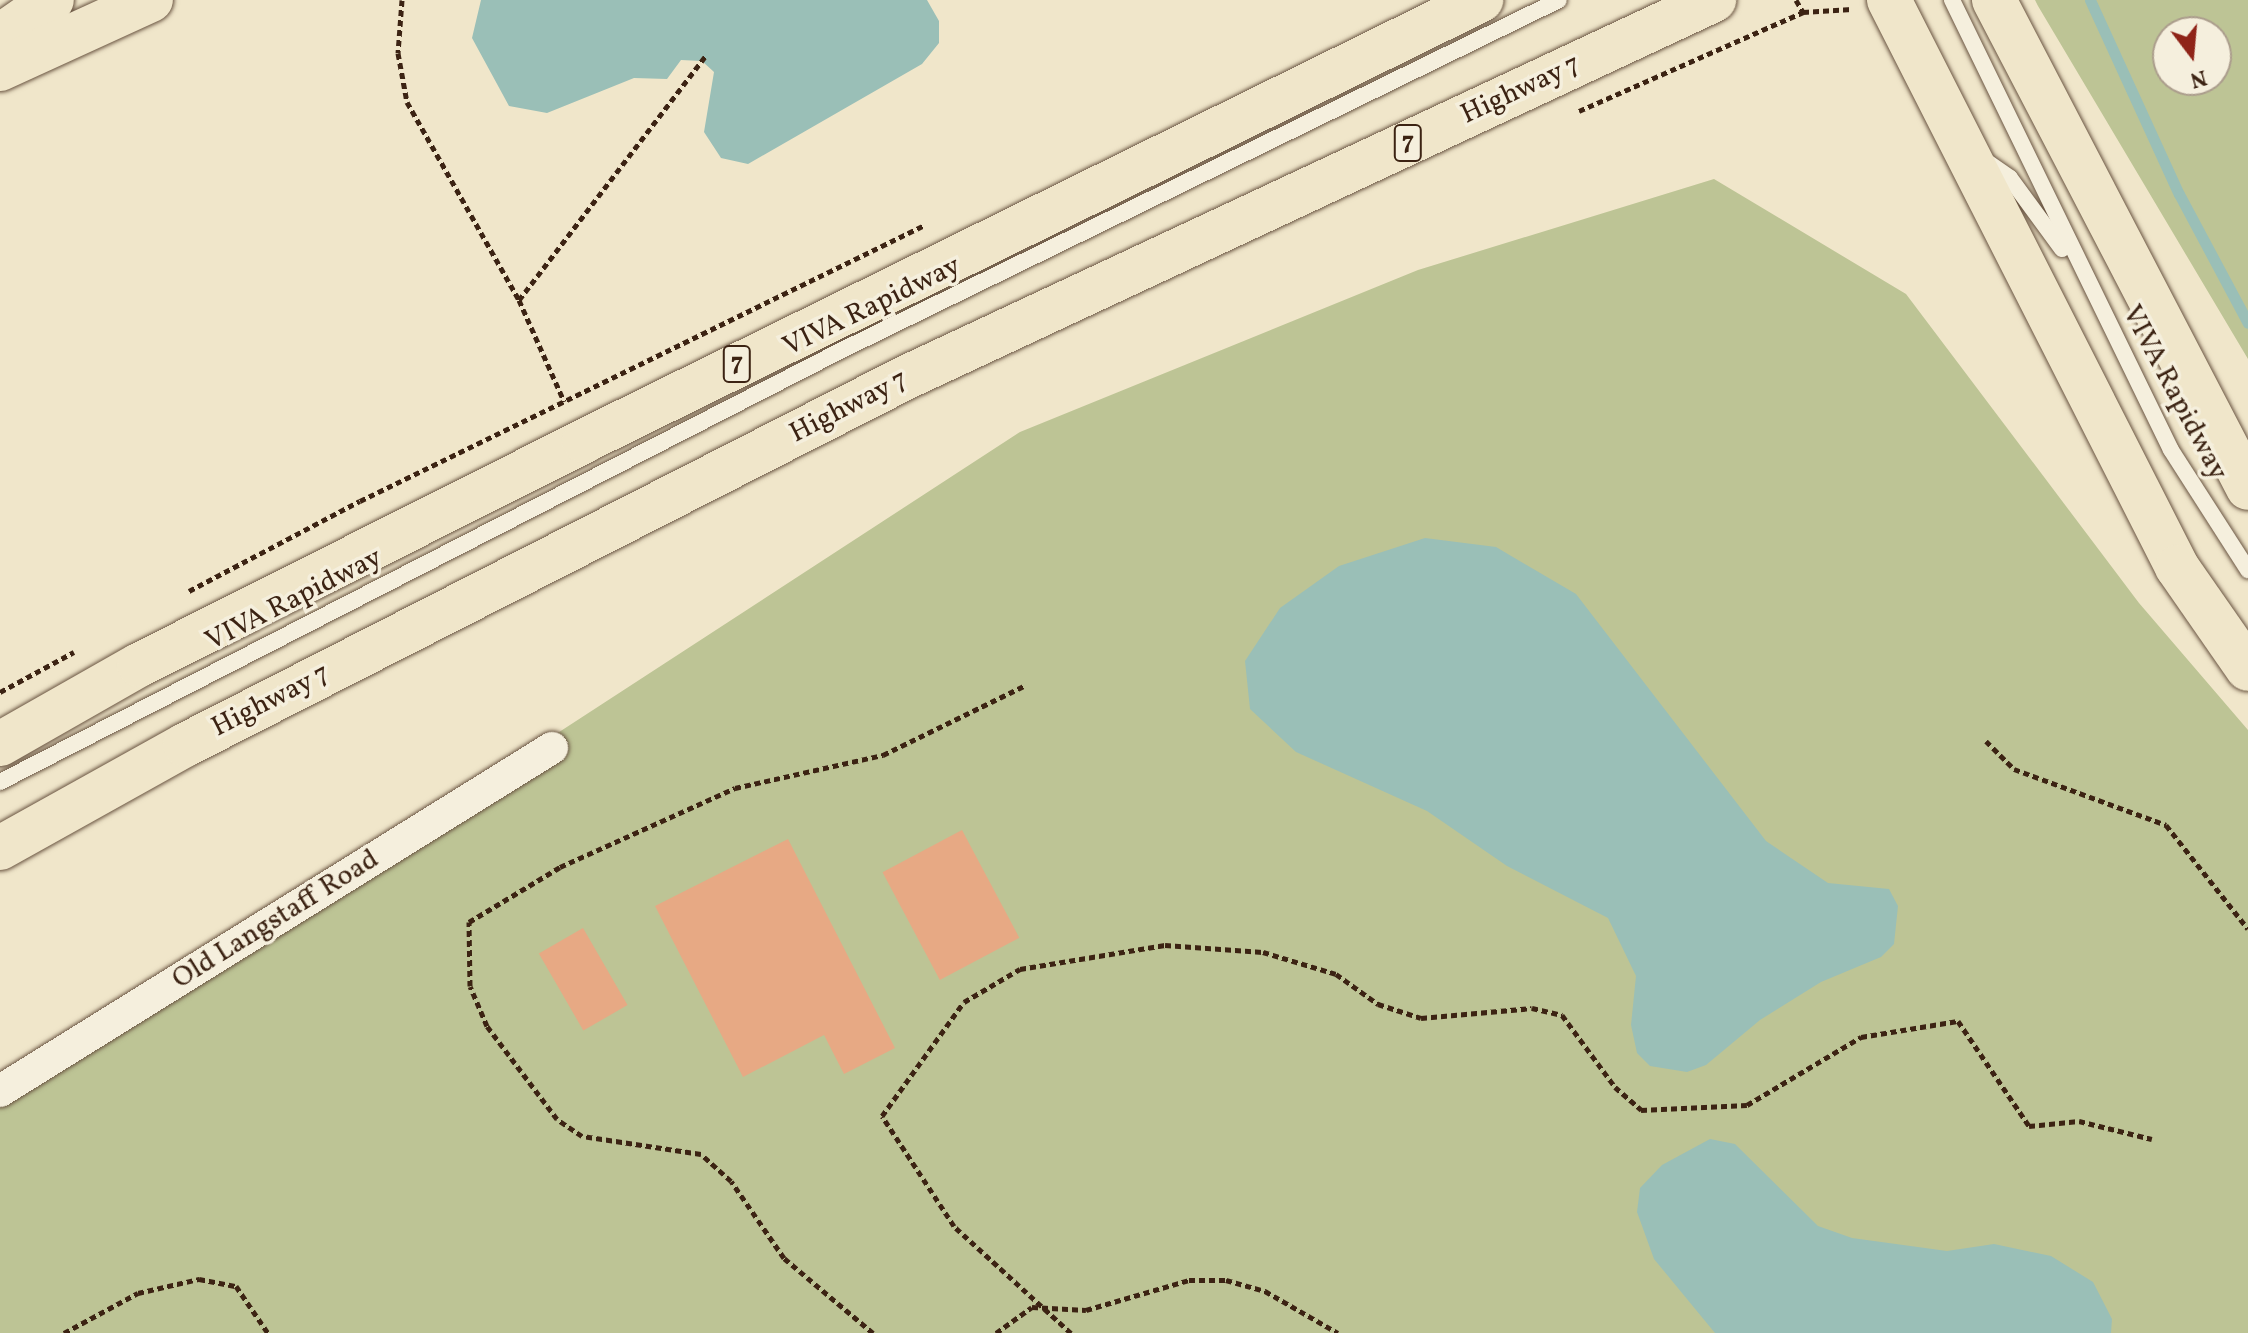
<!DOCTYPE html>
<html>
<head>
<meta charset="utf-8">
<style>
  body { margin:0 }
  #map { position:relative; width:2248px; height:1333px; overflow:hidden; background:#f0e6ca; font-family:Vollkorn,serif }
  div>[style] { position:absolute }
  .green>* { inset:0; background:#bdc495 }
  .water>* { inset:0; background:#9abfb7 }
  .stream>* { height:11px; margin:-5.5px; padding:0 5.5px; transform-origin:5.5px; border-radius:5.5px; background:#9abfb7 }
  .building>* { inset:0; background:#e7a984; transform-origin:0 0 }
  .path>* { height:5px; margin-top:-2.5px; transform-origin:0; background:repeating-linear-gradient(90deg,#3c2313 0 6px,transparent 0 10px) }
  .roads { filter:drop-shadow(0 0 2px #695441) drop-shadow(0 0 2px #695441) }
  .lane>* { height:16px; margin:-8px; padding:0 8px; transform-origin:8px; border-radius:8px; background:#f5efdd }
  .street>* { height:32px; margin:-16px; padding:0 16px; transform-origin:16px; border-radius:16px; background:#f5efdd }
  .primary>* { height:44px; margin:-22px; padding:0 22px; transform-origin:22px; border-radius:22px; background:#f0e6ca }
  .highway>* { height:44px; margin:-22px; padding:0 22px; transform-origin:22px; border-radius:22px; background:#f0e6ca }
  span { translate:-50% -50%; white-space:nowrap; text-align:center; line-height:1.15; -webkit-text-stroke:7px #f5efdd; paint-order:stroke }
  .shield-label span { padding:2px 6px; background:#f5efdd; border:2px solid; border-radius:6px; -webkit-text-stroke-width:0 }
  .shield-label { font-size:26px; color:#3c2313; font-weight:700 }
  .street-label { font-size:28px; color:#3c2313 }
  .north { position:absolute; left:2152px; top:16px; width:80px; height:80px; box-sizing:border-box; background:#f5efdd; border:2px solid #ab9d8c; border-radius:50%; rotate:164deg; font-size:22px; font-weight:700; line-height:32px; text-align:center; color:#3c2313 }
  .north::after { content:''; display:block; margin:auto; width:28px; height:36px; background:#8f2418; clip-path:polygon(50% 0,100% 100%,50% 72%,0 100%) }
</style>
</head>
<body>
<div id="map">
  <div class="green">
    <i style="clip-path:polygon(evenodd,2035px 0,2248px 0,2248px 359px,2038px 6px,2035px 0,2216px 32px,2216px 80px,2168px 80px,2168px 32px,2216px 32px)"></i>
    <i style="clip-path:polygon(1714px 179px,1906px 294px,2139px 603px,2248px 730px,2248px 1333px,0 1333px,0 1096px,1020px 432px,1418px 270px)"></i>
  </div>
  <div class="water">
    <i style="clip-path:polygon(481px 0,927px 0,939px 21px,939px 43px,922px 64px,748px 164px,721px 158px,704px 132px,714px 72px,702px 61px,681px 60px,667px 79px,634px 78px,547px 113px,509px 106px,472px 38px)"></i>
    <i style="clip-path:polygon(1425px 538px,1496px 547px,1576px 594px,1766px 841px,1828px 883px,1889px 889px,1898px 906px,1894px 944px,1881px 957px,1821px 982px,1760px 1020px,1706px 1065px,1687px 1072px,1650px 1066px,1637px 1053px,1631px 1025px,1636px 976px,1608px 918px,1507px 866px,1427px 811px,1296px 752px,1250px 709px,1245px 661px,1280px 608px,1339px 566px)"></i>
    <i style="clip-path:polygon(1710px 1139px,1735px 1144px,1818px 1226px,1852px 1238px,1947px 1251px,1994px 1244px,2051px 1256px,2093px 1282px,2112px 1319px,2111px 1333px,1715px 1333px,1654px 1259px,1637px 1212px,1640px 1188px,1662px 1165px)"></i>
  </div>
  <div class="stream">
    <i style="left:2090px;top:0;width:213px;rotate:65.4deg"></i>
    <i style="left:2179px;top:194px;width:146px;rotate:61.9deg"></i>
  </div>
  <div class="building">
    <i style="left:962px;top:830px;width:122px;height:90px;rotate:62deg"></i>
    <i style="clip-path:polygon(788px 839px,895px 1048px,844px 1074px,824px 1035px,743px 1077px,655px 906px)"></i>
    <i style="left:583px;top:928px;width:89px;height:51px;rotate:60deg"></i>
  </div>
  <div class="path">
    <i style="left:402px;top:0;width:53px;rotate:94.3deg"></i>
    <i style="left:398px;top:53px;width:50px;rotate:79.6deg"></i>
    <i style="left:407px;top:102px;width:227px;rotate:60.5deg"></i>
    <i style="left:519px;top:300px;width:111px;rotate:66deg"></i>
    <i style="left:1796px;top:0;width:14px;rotate:60deg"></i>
    <i style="left:1579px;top:111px;width:245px;rotate:-23.8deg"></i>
    <i style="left:1803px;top:12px;width:49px;rotate:-3.5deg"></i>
    <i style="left:519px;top:300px;width:308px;rotate:-52.6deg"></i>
    <i style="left:189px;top:591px;width:193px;rotate:-27.8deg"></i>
    <i style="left:360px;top:501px;width:629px;rotate:-26.04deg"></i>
    <i style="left:0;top:692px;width:84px;rotate:-28.4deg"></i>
    <i style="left:1986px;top:741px;width:40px;rotate:45deg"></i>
    <i style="left:2014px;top:769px;width:162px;rotate:20.2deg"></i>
    <i style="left:2166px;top:825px;width:132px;rotate:51.7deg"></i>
    <i style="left:64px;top:1333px;width:84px;rotate:-28.4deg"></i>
    <i style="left:138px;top:1293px;width:63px;rotate:-12.9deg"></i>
    <i style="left:199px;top:1279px;width:38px;rotate:11deg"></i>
    <i style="left:236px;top:1286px;width:57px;rotate:55.8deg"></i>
    <i style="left:873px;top:1333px;width:116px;rotate:-139.9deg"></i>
    <i style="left:784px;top:1258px;width:93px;rotate:-124.5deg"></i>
    <i style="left:731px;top:1181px;width:40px;rotate:-138deg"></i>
    <i style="left:701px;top:1154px;width:120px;rotate:-171.4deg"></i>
    <i style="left:582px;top:1136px;width:30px;rotate:-146deg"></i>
    <i style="left:557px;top:1119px;width:116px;rotate:-127deg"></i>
    <i style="left:487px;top:1026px;width:43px;rotate:-113deg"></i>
    <i style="left:470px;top:986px;width:64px;rotate:-90.9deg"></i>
    <i style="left:469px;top:922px;width:106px;rotate:-31.1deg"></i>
    <i style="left:560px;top:867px;width:192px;rotate:-24.3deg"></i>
    <i style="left:735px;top:788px;width:152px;rotate:-12.6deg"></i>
    <i style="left:883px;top:755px;width:159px;rotate:-26.1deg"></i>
    <i style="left:996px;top:1333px;width:44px;rotate:-35.8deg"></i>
    <i style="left:1032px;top:1307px;width:54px;rotate:3.2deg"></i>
    <i style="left:1086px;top:1310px;width:107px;rotate:-16.2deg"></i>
    <i style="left:1189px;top:1280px;width:37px"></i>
    <i style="left:1226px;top:1280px;width:41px;rotate:15.8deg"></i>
    <i style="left:1265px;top:1291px;width:84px;rotate:29.9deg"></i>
    <i style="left:1071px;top:1333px;width:159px;rotate:-137.6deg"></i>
    <i style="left:954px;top:1226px;width:131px;rotate:-123.2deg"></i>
    <i style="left:882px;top:1116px;width:140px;rotate:-54.3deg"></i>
    <i style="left:964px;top:1002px;width:65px;rotate:-30.5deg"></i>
    <i style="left:1020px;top:969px;width:147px;rotate:-9.4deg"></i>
    <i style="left:1165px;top:945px;width:98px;rotate:4.1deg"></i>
    <i style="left:1263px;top:952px;width:76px;rotate:16.8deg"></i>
    <i style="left:1336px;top:974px;width:52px;rotate:35.5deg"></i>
    <i style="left:1378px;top:1004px;width:45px;rotate:18deg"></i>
    <i style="left:1421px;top:1018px;width:111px;rotate:-5.1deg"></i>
    <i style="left:1532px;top:1008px;width:31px;rotate:13deg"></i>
    <i style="left:1562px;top:1015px;width:89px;rotate:53.6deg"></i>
    <i style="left:1615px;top:1087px;width:35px;rotate:41deg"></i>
    <i style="left:1641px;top:1110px;width:106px;rotate:-2.7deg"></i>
    <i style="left:1747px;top:1105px;width:133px;rotate:-30.8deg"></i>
    <i style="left:1861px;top:1037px;width:98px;rotate:-9.4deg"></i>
    <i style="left:1958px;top:1021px;width:127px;rotate:55.9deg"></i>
    <i style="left:2029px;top:1126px;width:50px;rotate:-5.7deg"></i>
    <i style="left:2079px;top:1121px;width:75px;rotate:13.9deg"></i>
  </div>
  <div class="roads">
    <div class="lane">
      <i style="left:1952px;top:0;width:500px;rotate:64.05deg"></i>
      <i style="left:2171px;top:450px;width:143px;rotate:57.3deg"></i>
      <i style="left:1983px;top:159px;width:33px;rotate:35deg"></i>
      <i style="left:2010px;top:178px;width:88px;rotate:53.8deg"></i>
      <i style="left:0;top:782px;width:942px;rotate:-27.16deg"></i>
      <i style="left:838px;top:352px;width:802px;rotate:-26.02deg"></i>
    </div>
    <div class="street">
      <i style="left:0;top:1091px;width:650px;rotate:-31.86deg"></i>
    </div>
    <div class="primary">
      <i style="left:1889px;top:0;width:636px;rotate:63.07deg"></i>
      <i style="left:2177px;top:567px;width:124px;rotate:55.2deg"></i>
      <i style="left:1994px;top:0;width:550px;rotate:62.5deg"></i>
      <i style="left:0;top:744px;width:160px;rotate:-29.6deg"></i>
      <i style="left:139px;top:665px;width:498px;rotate:-26.7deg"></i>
      <i style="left:584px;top:441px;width:1000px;rotate:-26.18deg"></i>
      <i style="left:0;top:848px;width:212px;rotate:-29.1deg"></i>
      <i style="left:185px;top:745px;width:810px;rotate:-27.01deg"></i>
      <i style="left:907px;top:377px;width:891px;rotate:-25.04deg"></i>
    </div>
    <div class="highway">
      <i style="left:0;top:36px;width:63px;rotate:-34.7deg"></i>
      <i style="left:0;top:69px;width:166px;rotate:-24.6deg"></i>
    </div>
  </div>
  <div class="shield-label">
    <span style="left:1408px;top:143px">7</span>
    <span style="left:737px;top:364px">7</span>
  </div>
  <div class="street-label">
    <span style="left:1521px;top:90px;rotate:-25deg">Highway 7</span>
    <span style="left:872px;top:307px;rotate:-26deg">VIVA Rapidway</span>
    <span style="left:2174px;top:393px;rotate:62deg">VIVA Rapidway</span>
    <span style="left:849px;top:407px;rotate:-27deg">Highway 7</span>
    <span style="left:294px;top:600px;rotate:-27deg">VIVA Rapidway</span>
    <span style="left:271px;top:701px;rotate:-27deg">Highway 7</span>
    <span style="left:276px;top:920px;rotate:-32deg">Old Langstaff Road</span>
  </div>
  <div class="north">N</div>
</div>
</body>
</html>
